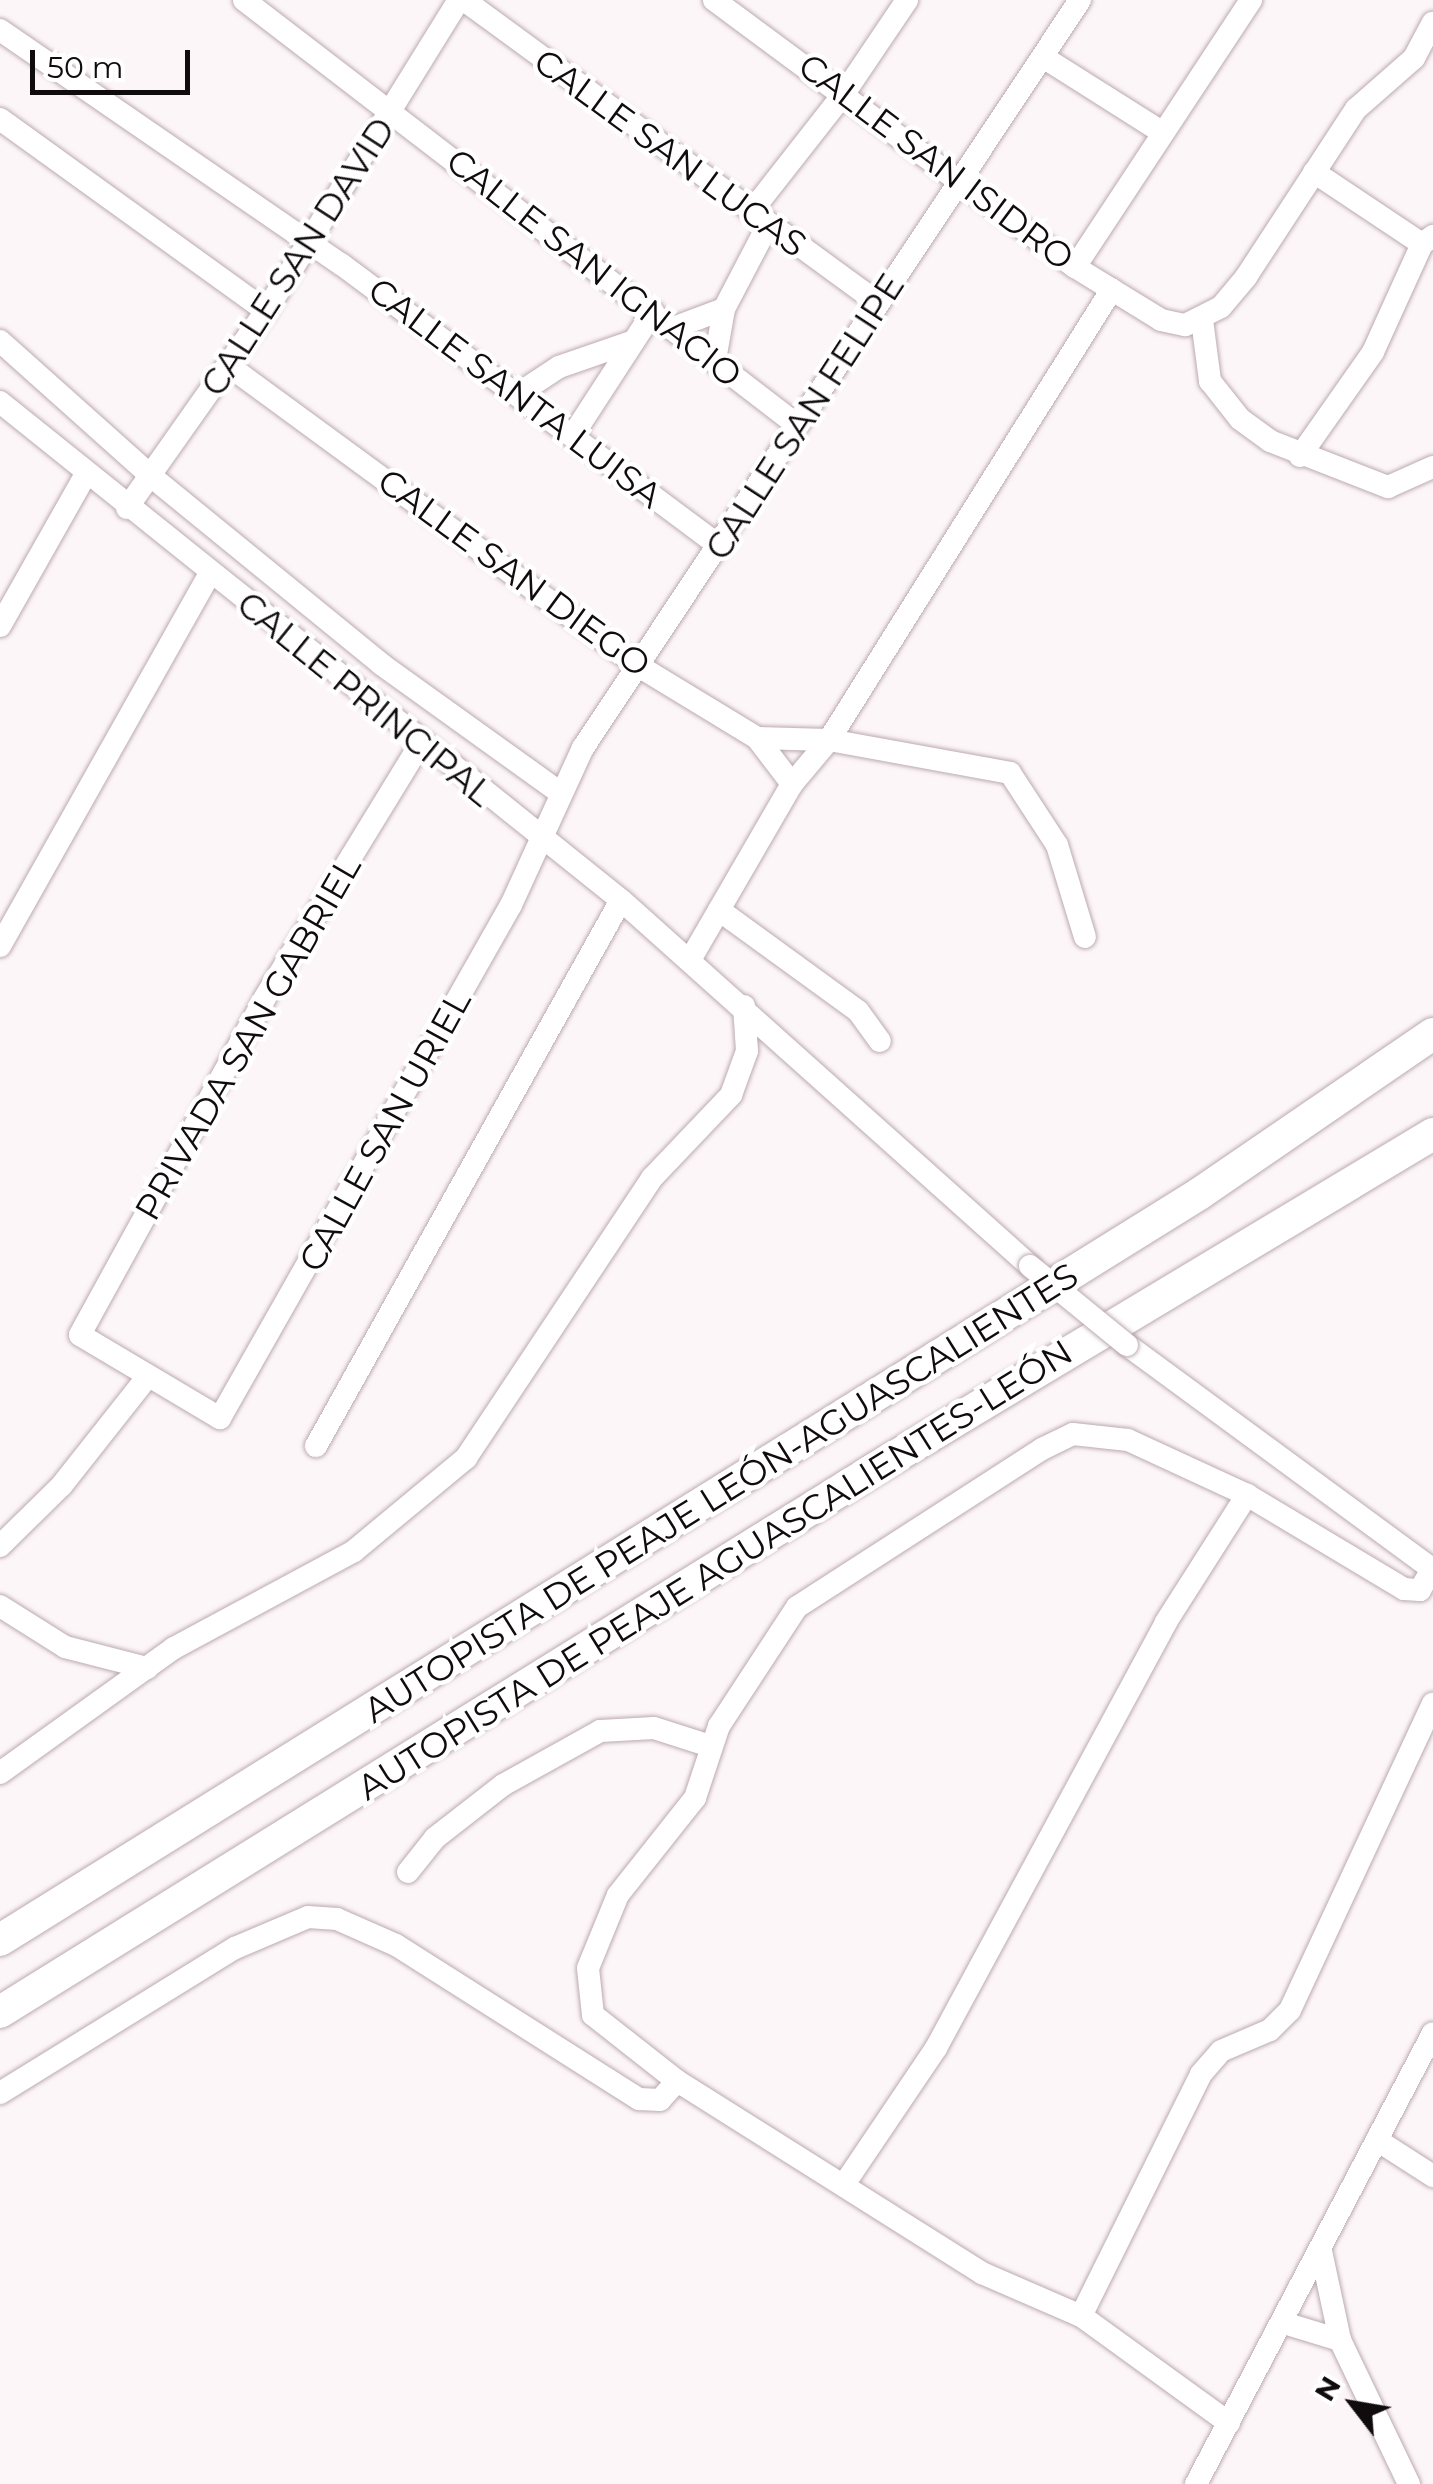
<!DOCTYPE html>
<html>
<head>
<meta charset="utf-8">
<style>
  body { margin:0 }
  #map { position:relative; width:1433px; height:2484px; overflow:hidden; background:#fdf6f8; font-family:Montserrat,sans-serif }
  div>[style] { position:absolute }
  .roads { filter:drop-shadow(0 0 2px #bbaaaf) drop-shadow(0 0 2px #bbaaaf) }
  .minor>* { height:22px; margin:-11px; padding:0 11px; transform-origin:11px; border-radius:11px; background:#fff }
  .highway>* { height:32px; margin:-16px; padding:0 16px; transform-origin:16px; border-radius:16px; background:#fff }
  .bridges { filter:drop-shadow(0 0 2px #bbaaaf) drop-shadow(0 0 2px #bbaaaf) }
  .minor-bridge>* { height:22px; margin:-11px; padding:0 11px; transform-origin:11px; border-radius:11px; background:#fff }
  span { translate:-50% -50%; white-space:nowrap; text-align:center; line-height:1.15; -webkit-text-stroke:9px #fff; paint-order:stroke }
  .street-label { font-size:35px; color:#100b0d }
  .north { position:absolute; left:1303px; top:2354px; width:100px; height:100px; -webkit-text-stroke:8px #fff; paint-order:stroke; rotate:301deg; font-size:28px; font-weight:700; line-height:40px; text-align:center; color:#100b0d }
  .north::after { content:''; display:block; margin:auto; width:35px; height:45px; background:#100b0d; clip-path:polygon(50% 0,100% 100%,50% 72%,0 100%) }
  .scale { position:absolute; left:30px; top:50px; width:160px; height:45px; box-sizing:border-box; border:5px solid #100b0d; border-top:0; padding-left:12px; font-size:30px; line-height:35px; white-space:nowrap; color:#100b0d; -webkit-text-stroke:8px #fff; paint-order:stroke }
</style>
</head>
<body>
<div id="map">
  <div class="roads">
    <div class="minor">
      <i style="left:244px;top:0;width:697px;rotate:37.54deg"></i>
      <i style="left:464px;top:0;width:513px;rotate:36.2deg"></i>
      <i style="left:714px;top:0;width:449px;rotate:36.5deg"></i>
      <i style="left:1075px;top:267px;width:101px;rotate:31.6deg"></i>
      <i style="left:1161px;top:320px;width:25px;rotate:12deg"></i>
      <i style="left:1185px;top:325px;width:40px;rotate:-26.6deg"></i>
      <i style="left:1221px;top:307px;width:39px;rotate:-50deg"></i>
      <i style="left:1246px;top:277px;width:201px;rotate:-56.8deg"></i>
      <i style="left:1356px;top:109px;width:77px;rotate:-41.3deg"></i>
      <i style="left:1414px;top:58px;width:40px;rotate:-62deg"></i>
      <i style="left:0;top:30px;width:414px;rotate:34.5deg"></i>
      <i style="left:341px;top:264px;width:473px;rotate:36.7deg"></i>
      <i style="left:1043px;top:57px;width:142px;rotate:32.3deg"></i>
      <i style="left:0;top:119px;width:328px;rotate:35.8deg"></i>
      <i style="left:1314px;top:172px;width:130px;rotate:33.7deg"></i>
      <i style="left:751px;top:212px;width:152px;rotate:-51.9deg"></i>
      <i style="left:845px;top:92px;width:111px;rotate:-56deg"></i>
      <i style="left:1075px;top:267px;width:320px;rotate:-56.6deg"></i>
      <i style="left:1202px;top:320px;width:62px;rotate:82.5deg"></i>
      <i style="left:1210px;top:381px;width:48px;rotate:51.7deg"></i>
      <i style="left:1240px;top:419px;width:37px;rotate:36deg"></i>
      <i style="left:1270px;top:441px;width:127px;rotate:21.3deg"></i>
      <i style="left:1388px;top:487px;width:49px;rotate:-24deg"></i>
      <i style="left:673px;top:328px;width:54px;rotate:-20.4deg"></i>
      <i style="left:0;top:341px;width:204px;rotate:41.8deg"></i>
      <i style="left:152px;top:477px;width:296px;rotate:39.2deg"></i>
      <i style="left:381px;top:664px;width:219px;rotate:35.7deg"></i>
      <i style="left:715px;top:360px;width:52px;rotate:-80deg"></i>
      <i style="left:724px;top:309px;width:95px;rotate:-62.4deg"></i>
      <i style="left:229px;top:366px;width:506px;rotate:36.24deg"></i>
      <i style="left:637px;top:665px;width:140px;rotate:31.3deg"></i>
      <i style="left:757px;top:738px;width:58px;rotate:52.7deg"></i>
      <i style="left:518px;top:394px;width:49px;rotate:-33.4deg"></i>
      <i style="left:559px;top:367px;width:79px;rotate:-19.1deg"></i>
      <i style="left:0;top:402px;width:796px;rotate:38.73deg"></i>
      <i style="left:621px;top:900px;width:549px;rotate:41.82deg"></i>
      <i style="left:573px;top:435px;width:147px;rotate:-57deg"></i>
      <i style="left:1300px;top:456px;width:127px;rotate:-54.9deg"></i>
      <i style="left:1373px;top:352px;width:119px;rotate:-65.6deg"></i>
      <i style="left:1422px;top:244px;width:14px;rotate:-36deg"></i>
      <i style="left:127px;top:508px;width:241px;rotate:-54.8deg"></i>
      <i style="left:266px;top:311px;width:366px;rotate:-58.2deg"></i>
      <i style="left:0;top:626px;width:175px;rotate:-60.5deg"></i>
      <i style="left:757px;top:738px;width:72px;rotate:1.6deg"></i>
      <i style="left:829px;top:740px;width:184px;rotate:10.3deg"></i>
      <i style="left:1010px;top:773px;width:86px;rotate:56.9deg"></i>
      <i style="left:1057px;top:845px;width:96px;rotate:73.1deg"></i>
      <i style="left:421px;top:743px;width:299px;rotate:121.5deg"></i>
      <i style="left:265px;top:998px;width:384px;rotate:118.8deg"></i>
      <i style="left:80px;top:1335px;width:163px;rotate:30.7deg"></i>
      <i style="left:220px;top:1418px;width:590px;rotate:-60.44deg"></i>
      <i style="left:511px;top:905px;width:173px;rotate:-65.4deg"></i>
      <i style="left:583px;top:748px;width:898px;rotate:-56.4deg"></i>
      <i style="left:719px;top:910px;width:172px;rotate:36deg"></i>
      <i style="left:858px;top:1011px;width:37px;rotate:54deg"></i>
      <i style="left:0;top:946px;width:427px;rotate:-60.6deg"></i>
      <i style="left:690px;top:960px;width:203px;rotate:-59.9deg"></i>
      <i style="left:792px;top:784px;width:57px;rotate:-49.9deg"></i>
      <i style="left:829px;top:740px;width:532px;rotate:-57.89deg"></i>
      <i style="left:1127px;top:1345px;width:380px;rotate:36.3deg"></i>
      <i style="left:316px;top:1446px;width:625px;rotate:-60.81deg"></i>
      <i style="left:0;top:1546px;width:87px;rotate:-44.5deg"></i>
      <i style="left:62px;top:1485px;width:139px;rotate:-51.7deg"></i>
      <i style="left:0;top:1606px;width:77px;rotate:32.2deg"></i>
      <i style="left:65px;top:1647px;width:85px;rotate:14.4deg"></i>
      <i style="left:0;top:1773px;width:214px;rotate:-35.7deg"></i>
      <i style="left:174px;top:1648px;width:204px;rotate:-28.3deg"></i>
      <i style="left:354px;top:1551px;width:146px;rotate:-39.7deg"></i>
      <i style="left:466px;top:1458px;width:336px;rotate:-56.4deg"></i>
      <i style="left:652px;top:1178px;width:115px;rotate:-46.4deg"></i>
      <i style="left:731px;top:1095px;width:47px;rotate:-70deg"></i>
      <i style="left:747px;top:1051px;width:45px;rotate:-93.8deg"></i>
      <i style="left:408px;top:1872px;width:43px;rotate:-51.5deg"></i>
      <i style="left:435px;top:1838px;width:86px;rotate:-37.9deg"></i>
      <i style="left:503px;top:1785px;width:111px;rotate:-29.1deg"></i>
      <i style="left:600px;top:1731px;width:54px;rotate:-3.2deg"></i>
      <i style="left:654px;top:1728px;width:59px;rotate:17.8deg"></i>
      <i style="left:0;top:2093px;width:276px;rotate:-31.7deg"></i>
      <i style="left:235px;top:1948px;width:79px;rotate:-23deg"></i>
      <i style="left:308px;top:1917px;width:29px;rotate:4deg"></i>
      <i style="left:337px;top:1919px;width:64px;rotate:23.8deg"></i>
      <i style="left:396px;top:1945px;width:288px;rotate:32.4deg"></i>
      <i style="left:639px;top:2099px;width:21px;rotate:3deg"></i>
      <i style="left:660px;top:2100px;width:25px;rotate:-48deg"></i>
      <i style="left:1377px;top:2140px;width:67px;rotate:32.7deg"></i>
      <i style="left:845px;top:2183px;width:163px;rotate:-56deg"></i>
      <i style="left:936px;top:2048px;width:484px;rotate:-61.6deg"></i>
      <i style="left:1166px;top:1622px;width:151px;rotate:-57.5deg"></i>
      <i style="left:1321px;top:2251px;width:91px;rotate:77.9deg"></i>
      <i style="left:1340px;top:2340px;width:160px;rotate:64.4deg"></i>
      <i style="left:1081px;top:2316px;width:270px;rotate:-63.6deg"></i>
      <i style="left:1201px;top:2074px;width:30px;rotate:-49deg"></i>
      <i style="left:1221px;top:2051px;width:53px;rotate:-23.2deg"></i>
      <i style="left:1270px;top:2030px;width:28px;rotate:-45deg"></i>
      <i style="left:1290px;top:2010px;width:338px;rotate:-65deg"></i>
      <i style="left:1284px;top:2323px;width:59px;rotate:16.9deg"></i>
      <i style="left:1229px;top:2423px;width:183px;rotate:-144.1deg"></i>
      <i style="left:1081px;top:2316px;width:108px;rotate:-156.5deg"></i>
      <i style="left:982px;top:2273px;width:360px;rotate:-147.8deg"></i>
      <i style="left:677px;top:2081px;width:107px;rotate:-141.8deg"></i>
      <i style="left:593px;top:2015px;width:47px;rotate:-96.1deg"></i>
      <i style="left:588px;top:1968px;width:79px;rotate:-67.7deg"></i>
      <i style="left:618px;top:1895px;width:124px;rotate:-51.6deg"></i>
      <i style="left:695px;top:1798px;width:76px;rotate:-71.6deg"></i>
      <i style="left:719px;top:1726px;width:142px;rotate:-56.8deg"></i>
      <i style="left:797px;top:1607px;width:292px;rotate:-32.8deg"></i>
      <i style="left:1042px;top:1449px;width:34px;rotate:-26deg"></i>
      <i style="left:1073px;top:1434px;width:55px;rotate:6.2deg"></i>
      <i style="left:1128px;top:1440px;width:131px;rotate:24.8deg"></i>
      <i style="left:1247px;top:1495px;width:183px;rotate:30.9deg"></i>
      <i style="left:1404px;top:1589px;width:16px;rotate:4deg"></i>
      <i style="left:1420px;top:1590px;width:24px;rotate:-60deg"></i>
      <i style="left:1196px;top:2484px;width:509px;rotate:-62.28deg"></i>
    </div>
    <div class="highway">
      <i style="left:0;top:1940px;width:1412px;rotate:-31.89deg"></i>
      <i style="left:1199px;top:1194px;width:283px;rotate:-34.4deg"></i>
      <i style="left:0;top:2012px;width:1028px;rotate:-31.83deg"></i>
      <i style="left:873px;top:1470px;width:653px;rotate:-30.96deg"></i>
    </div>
  </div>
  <div class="bridges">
    <div class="minor-bridge">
      <i style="left:1030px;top:1266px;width:125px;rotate:39.2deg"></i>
    </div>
  </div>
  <div class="street-label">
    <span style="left:670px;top:153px;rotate:36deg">CALLE SAN LUCAS</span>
    <span style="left:936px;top:162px;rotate:37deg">CALLE SAN ISIDRO</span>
    <span style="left:298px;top:257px;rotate:-57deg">CALLE SAN DAVID</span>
    <span style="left:594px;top:268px;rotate:38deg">CALLE SAN IGNACIO</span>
    <span style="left:515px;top:393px;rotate:37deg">CALLE SANTA LUISA</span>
    <span style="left:805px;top:417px;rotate:-57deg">CALLE SAN FELIPE</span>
    <span style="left:514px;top:573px;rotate:36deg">CALLE SAN DIEGO</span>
    <span style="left:365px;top:699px;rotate:39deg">CALLE PRINCIPAL</span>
    <span style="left:248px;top:1038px;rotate:-60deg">PRIVADA SAN GABRIEL</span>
    <span style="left:385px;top:1131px;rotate:-61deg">CALLE SAN URIEL</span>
    <span style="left:721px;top:1493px;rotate:-32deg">AUTOPISTA DE PEAJE LEÓN-AGUASCALIENTES</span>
    <span style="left:715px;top:1570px;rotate:-32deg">AUTOPISTA DE PEAJE AGUASCALIENTES-LEÓN</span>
  </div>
  <div class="north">N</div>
  <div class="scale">50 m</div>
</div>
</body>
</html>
